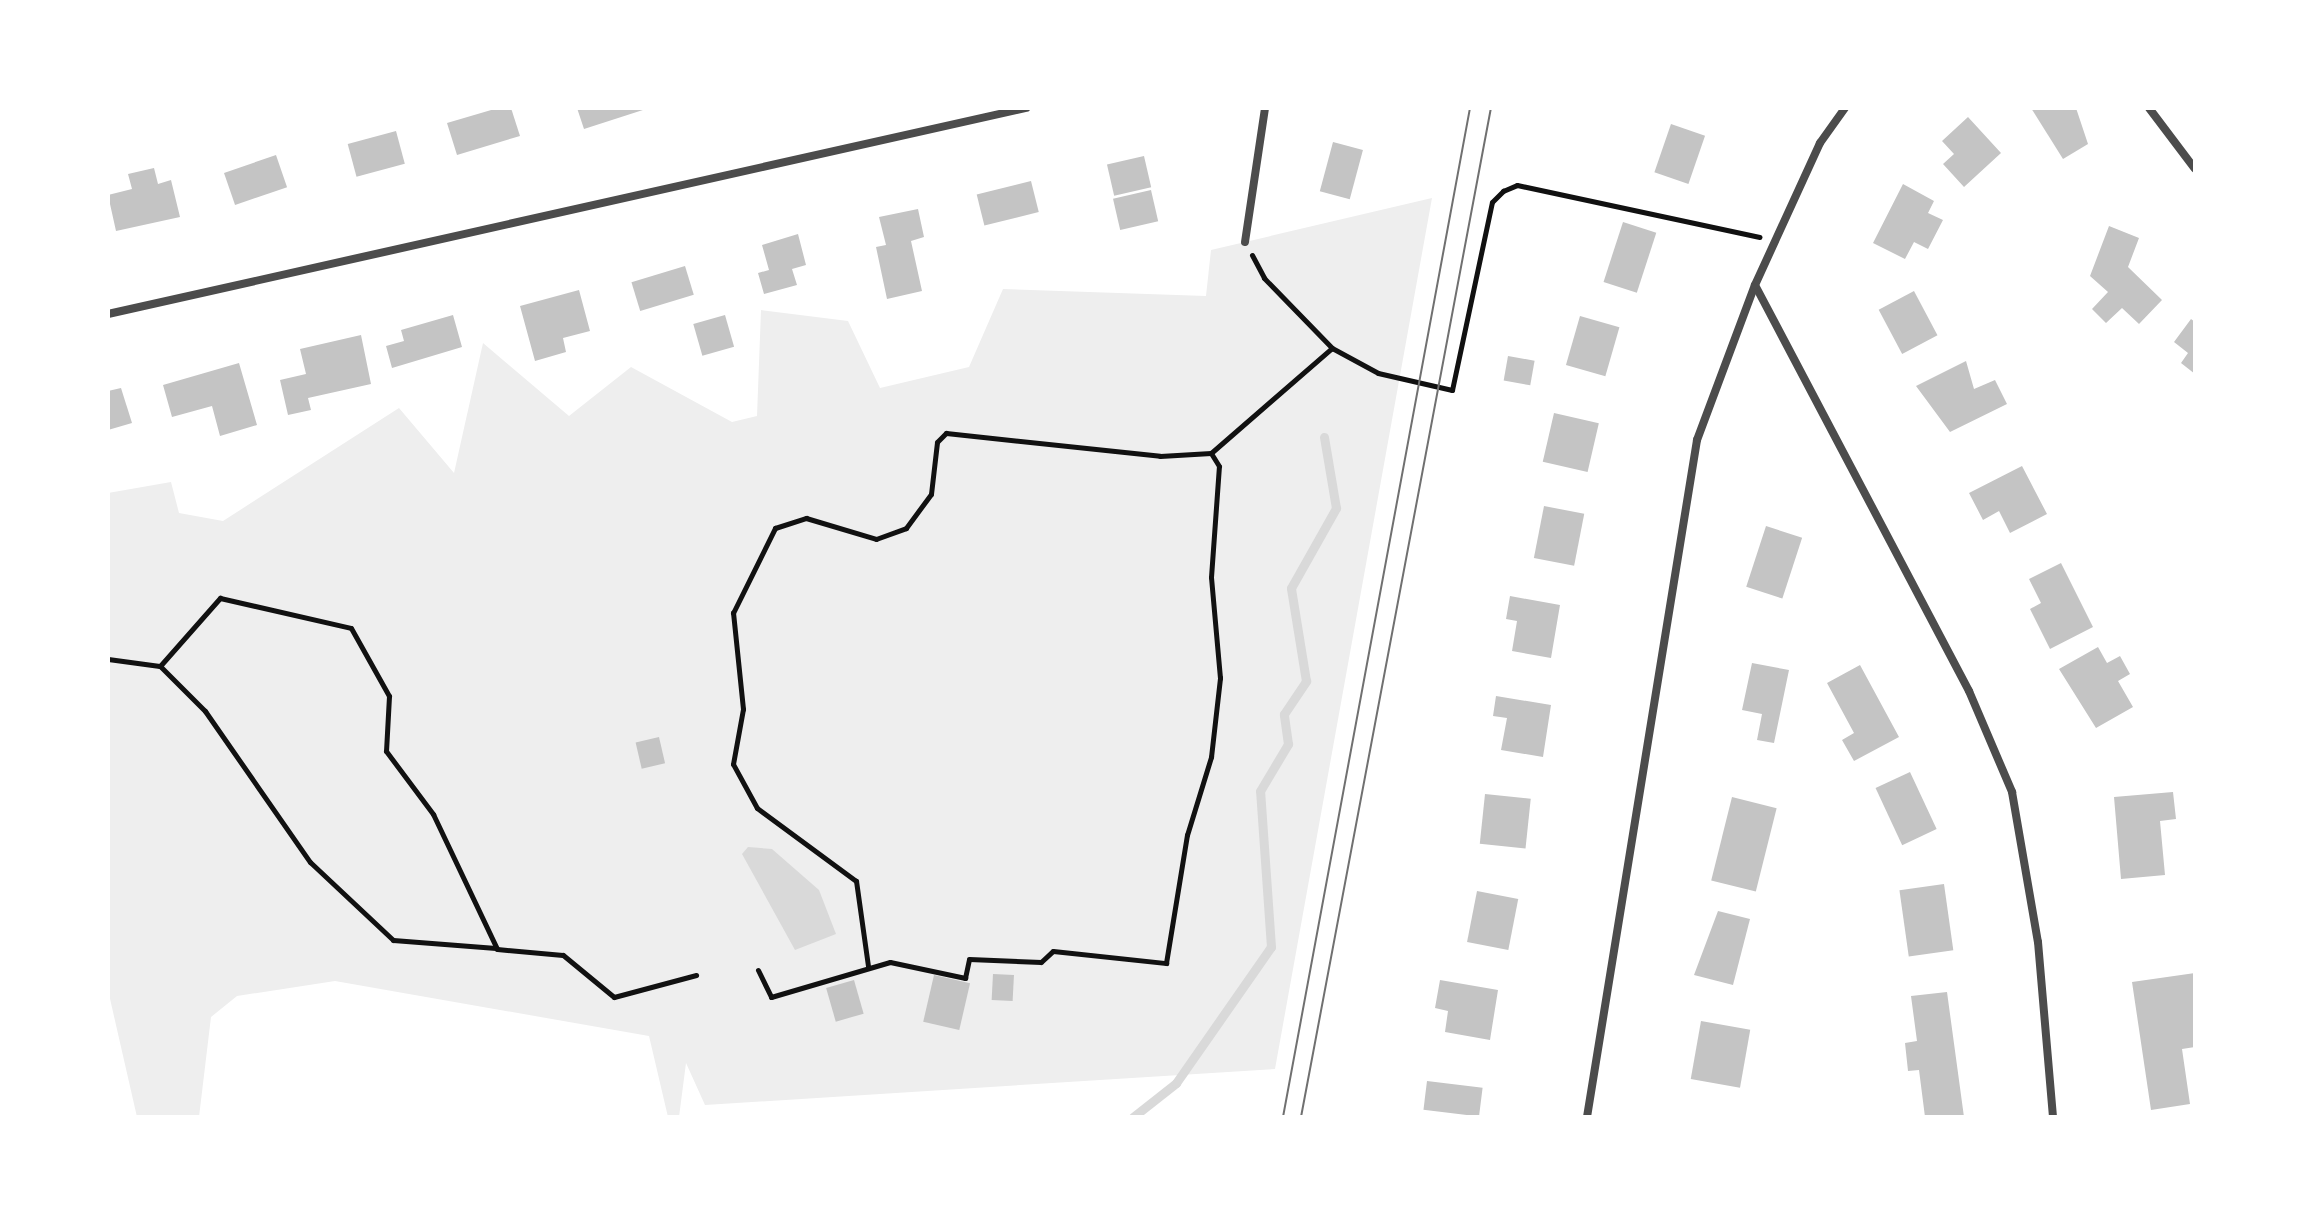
<!DOCTYPE html>
<html>
<head>
<meta charset="utf-8">
<style>
  body { margin:0 }
  #map { position:relative; width:2303px; height:1225px; overflow:hidden; background:#fff; font-family:"IBM Plex Sans",sans-serif }
  div>[style] { position:absolute }
  .green>* { inset:0; background:#eee }
  .water>* { inset:0; background:#d9d9d9 }
  .stream>* { height:9px; margin:-4.5px; padding:0 4.5px; transform-origin:4.5px; border-radius:4.5px; background:#d9d9d9 }
  .building>* { inset:0; background:#c4c4c4; transform-origin:0 0 }
  .path>* { height:5px; margin:-2.5px; padding:0 2.5px; transform-origin:2.5px; border-radius:2.5px; background:#111 }
  .minor>* { height:8px; margin:-4px; padding:0 4px; transform-origin:4px; border-radius:4px; background:#4c4c4c }
  .tram>* { height:2px; margin:-1px; padding:0 1px; transform-origin:1px; border-radius:1px; background:#707070 }
  span { translate:-50% -50%; white-space:nowrap; text-align:center; line-height:1.15; -webkit-text-stroke:8px #fff; paint-order:stroke }
  .frame { position:absolute; inset:0; border:110px solid #fff; pointer-events:none }
</style>
</head>
<body>
<div id="map">
  <div class="green">
    <i style="clip-path:polygon(1432px 198px,1275px 1069px,705px 1105px,686px 1063px,679px 1117px,668px 1117px,649px 1036px,335px 981px,237px 996px,211px 1017px,199px 1117px,137px 1117px,108px 990px,108px 493px,171px 482px,179px 513px,223px 521px,399px 408px,454px 473px,483px 343px,569px 416px,631px 367px,732px 422px,757px 416px,761px 310px,848px 321px,880px 388px,969px 367px,1003px 289px,1206px 296px,1211px 250px)"></i>
  </div>
  <div class="water">
    <i style="clip-path:polygon(748px 847px,772px 849px,819px 890px,836px 934px,795px 950px,742px 854px)"></i>
  </div>
  <div class="stream">
    <i style="left:1133px;top:1117px;width:55px;rotate:-38.3deg"></i>
    <i style="left:1176px;top:1083px;width:166px;rotate:-55.1deg"></i>
    <i style="left:1271px;top:947px;width:156px;rotate:-94deg"></i>
    <i style="left:1260px;top:791px;width:55px;rotate:-59.2deg"></i>
    <i style="left:1288px;top:744px;width:30px;rotate:-98deg"></i>
    <i style="left:1284px;top:714px;width:40px;rotate:-56deg"></i>
    <i style="left:1306px;top:681px;width:94px;rotate:-99.2deg"></i>
    <i style="left:1291px;top:588px;width:92px;rotate:-60.6deg"></i>
    <i style="left:1336px;top:508px;width:72px;rotate:-99.6deg"></i>
  </div>
  <div class="building">
    <i style="clip-path:polygon(498px 108px,511px 108px,520px 136px,457px 155px,447px 123px)"></i>
    <i style="clip-path:polygon(577px 108px,646px 108px,646px 109px,584px 129px)"></i>
    <i style="clip-path:polygon(2031px 108px,2076px 108px,2088px 144px,2063px 159px)"></i>
    <i style="clip-path:polygon(1968px 117px,2001px 153px,1964px 187px,1943px 164px,1954px 154px,1942px 141px)"></i>
    <i style="left:1671px;top:124px;width:36px;height:51px;rotate:19deg"></i>
    <i style="left:396px;top:131px;width:34px;height:50px;rotate:75deg"></i>
    <i style="left:1333px;top:142px;width:31px;height:51px;rotate:15deg"></i>
    <i style="left:276px;top:155px;width:34px;height:55px;rotate:71deg"></i>
    <i style="left:1144px;top:156px;width:32px;height:38px;rotate:77deg"></i>
    <i style="clip-path:polygon(154px 168px,158px 184px,171px 180px,180px 217px,116px 231px,108px 195px,132px 189px,128px 174px)"></i>
    <i style="left:1031px;top:181px;width:32px;height:56px;rotate:76deg"></i>
    <i style="clip-path:polygon(1903px 184px,1934px 201px,1928px 213px,1943px 220px,1928px 249px,1914px 242px,1905px 259px,1873px 243px)"></i>
    <i style="left:1151px;top:190px;width:32px;height:39px;rotate:77deg"></i>
    <i style="clip-path:polygon(918px 209px,924px 237px,911px 241px,922px 291px,887px 299px,876px 247px,886px 245px,879px 217px)"></i>
    <i style="left:1623px;top:222px;width:35px;height:63px;rotate:18deg"></i>
    <i style="clip-path:polygon(2109px 226px,2139px 238px,2128px 267px,2162px 300px,2139px 324px,2122px 308px,2106px 323px,2092px 309px,2108px 292px,2090px 276px)"></i>
    <i style="clip-path:polygon(798px 234px,806px 265px,792px 269px,797px 285px,764px 294px,758px 273px,769px 270px,762px 245px)"></i>
    <i style="left:685px;top:266px;width:30px;height:56px;rotate:73deg"></i>
    <i style="clip-path:polygon(579px 290px,590px 331px,563px 338px,566px 352px,535px 361px,520px 306px)"></i>
    <i style="left:1914px;top:291px;width:50px;height:40px;rotate:62deg"></i>
    <i style="clip-path:polygon(453px 315px,462px 347px,392px 368px,386px 346px,404px 341px,401px 330px)"></i>
    <i style="left:725px;top:315px;width:33px;height:33px;rotate:74deg"></i>
    <i style="left:1580px;top:316px;width:41px;height:51px;rotate:16deg"></i>
    <i style="clip-path:polygon(2191px 319px,2195px 322px,2195px 374px,2181px 363px,2188px 353px,2174px 342px)"></i>
    <i style="clip-path:polygon(361px 335px,371px 384px,308px 398px,311px 410px,288px 415px,280px 380px,306px 374px,300px 349px)"></i>
    <i style="left:1508px;top:356px;width:27px;height:25px;rotate:10deg"></i>
    <i style="clip-path:polygon(1966px 361px,1974px 389px,1995px 380px,2007px 404px,1950px 432px,1916px 386px)"></i>
    <i style="clip-path:polygon(239px 363px,257px 425px,220px 436px,212px 406px,172px 417px,163px 385px)"></i>
    <i style="clip-path:polygon(121px 388px,132px 423px,108px 430px,108px 391px)"></i>
    <i style="left:1554px;top:413px;width:46px;height:50px;rotate:13deg"></i>
    <i style="clip-path:polygon(2022px 466px,2047px 514px,2010px 533px,1999px 511px,1983px 520px,1969px 493px)"></i>
    <i style="left:1544px;top:506px;width:41px;height:53px;rotate:11deg"></i>
    <i style="left:1766px;top:526px;width:38px;height:64px;rotate:18deg"></i>
    <i style="clip-path:polygon(2061px 563px,2093px 627px,2050px 649px,2030px 609px,2041px 603px,2029px 579px)"></i>
    <i style="clip-path:polygon(1510px 596px,1560px 605px,1551px 658px,1512px 651px,1517px 621px,1506px 619px)"></i>
    <i style="clip-path:polygon(2098px 647px,2107px 663px,2120px 656px,2130px 674px,2118px 681px,2133px 707px,2096px 728px,2059px 669px)"></i>
    <i style="clip-path:polygon(1752px 663px,1789px 670px,1774px 743px,1757px 740px,1762px 714px,1742px 710px)"></i>
    <i style="clip-path:polygon(1860px 665px,1899px 737px,1854px 761px,1842px 740px,1854px 733px,1827px 683px)"></i>
    <i style="clip-path:polygon(1496px 696px,1551px 705px,1543px 757px,1501px 750px,1507px 718px,1493px 716px)"></i>
    <i style="left:659px;top:737px;width:27px;height:24px;rotate:77deg"></i>
    <i style="left:1910px;top:772px;width:63px;height:38px;rotate:65deg"></i>
    <i style="clip-path:polygon(2173px 792px,2176px 819px,2160px 821px,2165px 875px,2121px 879px,2114px 797px)"></i>
    <i style="left:1485px;top:794px;width:46px;height:50px;rotate:6deg"></i>
    <i style="left:1732px;top:797px;width:46px;height:86px;rotate:14deg"></i>
    <i style="left:1944px;top:884px;width:67px;height:45px;rotate:82deg"></i>
    <i style="left:1477px;top:891px;width:42px;height:52px;rotate:11deg"></i>
    <i style="clip-path:polygon(1718px 911px,1750px 919px,1733px 985px,1694px 975px)"></i>
    <i style="clip-path:polygon(2195px 973px,2195px 1047px,2182px 1049px,2190px 1104px,2151px 1110px,2132px 982px)"></i>
    <i style="left:993px;top:974px;width:21px;height:26px;rotate:3deg"></i>
    <i style="left:934px;top:975px;width:37px;height:48px;rotate:13deg"></i>
    <i style="left:854px;top:980px;width:35px;height:29px;rotate:74deg"></i>
    <i style="clip-path:polygon(1440px 980px,1498px 990px,1490px 1040px,1445px 1032px,1448px 1011px,1435px 1008px)"></i>
    <i style="clip-path:polygon(1947px 992px,1964px 1117px,1925px 1117px,1919px 1070px,1908px 1071px,1905px 1043px,1917px 1041px,1911px 996px)"></i>
    <i style="left:1701px;top:1021px;width:50px;height:59px;rotate:10deg"></i>
    <i style="left:1427px;top:1081px;width:56px;height:29px;rotate:7deg"></i>
  </div>
  <div class="path">
    <i style="left:1252px;top:255px;width:26px;rotate:62deg"></i>
    <i style="left:1264px;top:278px;width:98px;rotate:45.8deg"></i>
    <i style="left:1332px;top:348px;width:52px;rotate:28.5deg"></i>
    <i style="left:1378px;top:373px;width:76px;rotate:12.9deg"></i>
    <i style="left:1452px;top:390px;width:192px;rotate:-78deg"></i>
    <i style="left:1492px;top:202px;width:16px;rotate:-45deg"></i>
    <i style="left:1503px;top:191px;width:15px;rotate:-23deg"></i>
    <i style="left:1517px;top:185px;width:248px;rotate:12.1deg"></i>
    <i style="left:108px;top:659px;width:52px;rotate:7.7deg"></i>
    <i style="left:160px;top:666px;width:91px;rotate:-48.6deg"></i>
    <i style="left:220px;top:598px;width:134px;rotate:12.9deg"></i>
    <i style="left:351px;top:628px;width:78px;rotate:60.8deg"></i>
    <i style="left:389px;top:696px;width:55px;rotate:93.1deg"></i>
    <i style="left:386px;top:751px;width:79px;rotate:53.3deg"></i>
    <i style="left:433px;top:814px;width:149px;rotate:64.6deg"></i>
    <i style="left:497px;top:949px;width:66px;rotate:5.2deg"></i>
    <i style="left:563px;top:955px;width:66px;rotate:39.5deg"></i>
    <i style="left:614px;top:997px;width:85px;rotate:-15deg"></i>
    <i style="left:160px;top:666px;width:64px;rotate:45deg"></i>
    <i style="left:205px;top:711px;width:184px;rotate:55.2deg"></i>
    <i style="left:310px;top:862px;width:114px;rotate:43.2deg"></i>
    <i style="left:393px;top:940px;width:103px;rotate:4.4deg"></i>
    <i style="left:868px;top:966px;width:86px;rotate:-98deg"></i>
    <i style="left:856px;top:881px;width:123px;rotate:-143.6deg"></i>
    <i style="left:757px;top:808px;width:50px;rotate:-118.6deg"></i>
    <i style="left:733px;top:764px;width:56px;rotate:-79.7deg"></i>
    <i style="left:743px;top:709px;width:97px;rotate:-95.9deg"></i>
    <i style="left:733px;top:613px;width:95px;rotate:-63.7deg"></i>
    <i style="left:775px;top:528px;width:33px;rotate:-18deg"></i>
    <i style="left:806px;top:518px;width:73px;rotate:16.7deg"></i>
    <i style="left:876px;top:539px;width:32px;rotate:-20deg"></i>
    <i style="left:906px;top:528px;width:42px;rotate:-53.7deg"></i>
    <i style="left:931px;top:494px;width:52px;rotate:-83.4deg"></i>
    <i style="left:937px;top:442px;width:13px;rotate:-45deg"></i>
    <i style="left:946px;top:433px;width:215px;rotate:6.1deg"></i>
    <i style="left:1160px;top:456px;width:51px;rotate:-3.4deg"></i>
    <i style="left:1211px;top:453px;width:160px;rotate:-41deg"></i>
    <i style="left:758px;top:970px;width:30px;rotate:64deg"></i>
    <i style="left:771px;top:997px;width:124px;rotate:-16.4deg"></i>
    <i style="left:890px;top:962px;width:77px;rotate:12deg"></i>
    <i style="left:965px;top:978px;width:19px;rotate:-78deg"></i>
    <i style="left:969px;top:959px;width:72px;rotate:2.4deg"></i>
    <i style="left:1041px;top:962px;width:16px;rotate:-43deg"></i>
    <i style="left:1053px;top:951px;width:114px;rotate:6.1deg"></i>
    <i style="left:1166px;top:963px;width:130px;rotate:-80.7deg"></i>
    <i style="left:1187px;top:835px;width:82px;rotate:-72.9deg"></i>
    <i style="left:1211px;top:757px;width:80px;rotate:-83.5deg"></i>
    <i style="left:1220px;top:678px;width:101px;rotate:-95.1deg"></i>
    <i style="left:1211px;top:577px;width:111px;rotate:-85.9deg"></i>
    <i style="left:1219px;top:466px;width:15px;rotate:-122deg"></i>
  </div>
  <div class="minor">
    <i style="left:2149px;top:108px;width:76px;rotate:53deg"></i>
    <i style="left:1245px;top:242px;width:135px;rotate:-81.5deg"></i>
    <i style="left:1755px;top:285px;width:459px;rotate:62.2deg"></i>
    <i style="left:1969px;top:691px;width:110px;rotate:66.9deg"></i>
    <i style="left:2012px;top:792px;width:152px;rotate:80.2deg"></i>
    <i style="left:2038px;top:942px;width:176px;rotate:85.1deg"></i>
    <i style="left:108px;top:314px;width:941px;rotate:-12.65deg"></i>
    <i style="left:1587px;top:1117px;width:686px;rotate:-80.77deg"></i>
    <i style="left:1697px;top:440px;width:165px;rotate:-69.5deg"></i>
    <i style="left:1755px;top:285px;width:156px;rotate:-65.4deg"></i>
    <i style="left:1820px;top:143px;width:43px;rotate:-54.5deg"></i>
  </div>
  <div class="tram">
    <i style="left:1283px;top:1117px;width:1026px;rotate:-79.5deg"></i>
    <i style="left:1301px;top:1117px;width:1027px;rotate:-79.34deg"></i>
  </div>
  <div class="frame"></div>
</div>
</body>
</html>
